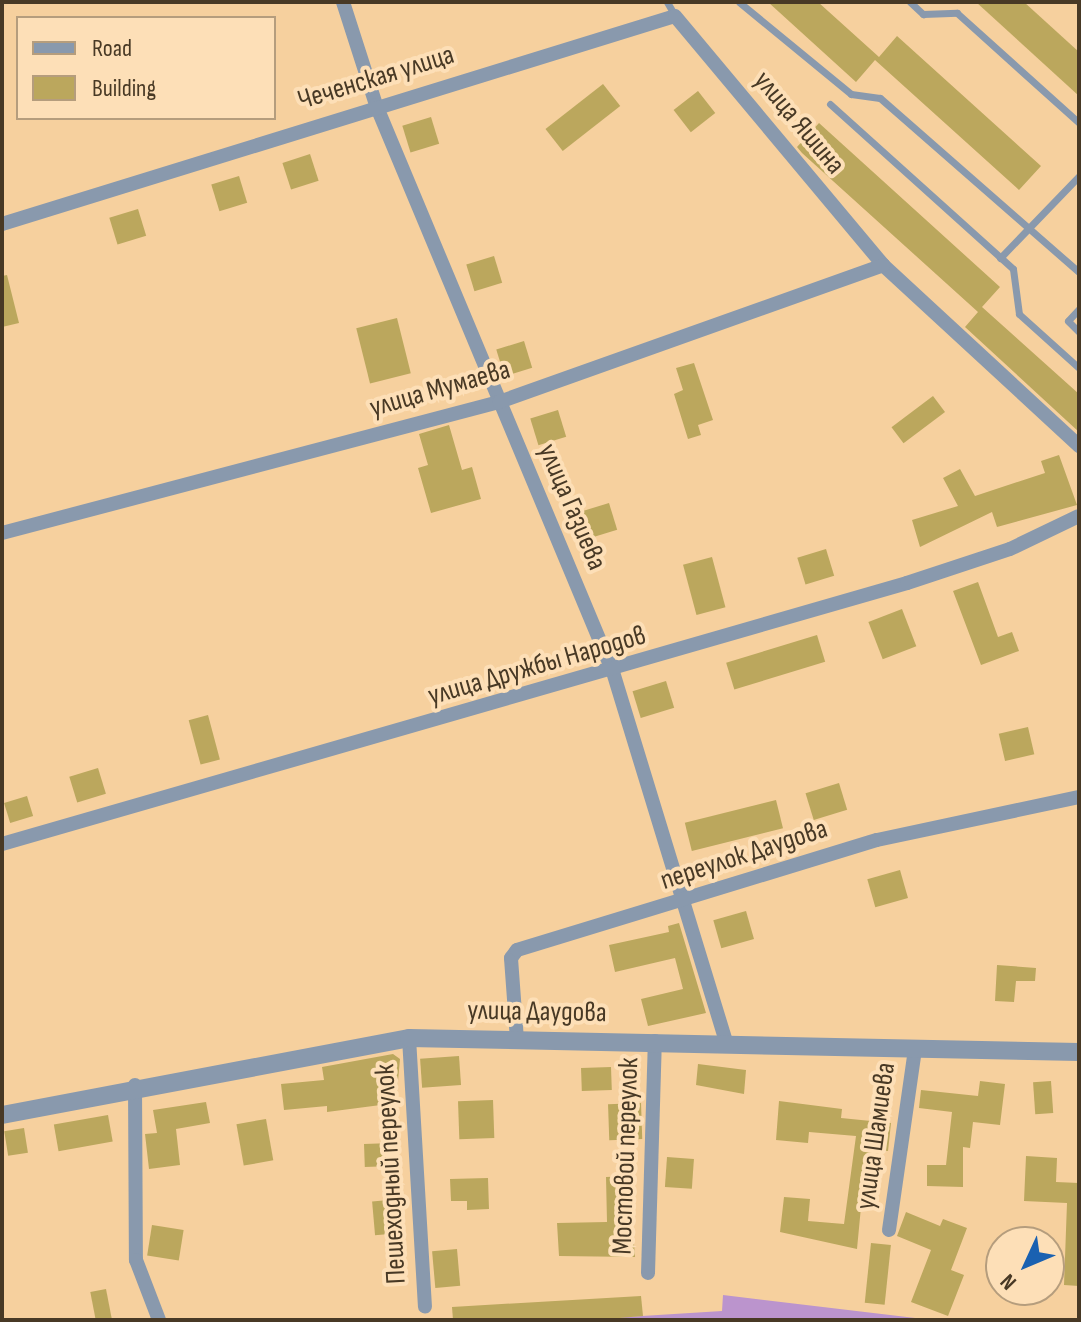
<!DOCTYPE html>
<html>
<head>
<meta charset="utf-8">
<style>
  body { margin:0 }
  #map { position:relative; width:1081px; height:1322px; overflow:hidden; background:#f6d09e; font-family:"Sofia Sans Condensed",sans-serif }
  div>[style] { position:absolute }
  .green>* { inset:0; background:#bb94cd }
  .building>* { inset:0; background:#bba75d; transform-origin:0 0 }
  .service>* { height:7px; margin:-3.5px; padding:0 3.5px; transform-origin:3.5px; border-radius:3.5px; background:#8999ad }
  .minor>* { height:14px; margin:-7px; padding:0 7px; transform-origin:7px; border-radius:7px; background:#8999ad }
  .tertiary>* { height:18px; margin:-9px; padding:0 9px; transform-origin:9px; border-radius:9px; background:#8999ad }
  span { translate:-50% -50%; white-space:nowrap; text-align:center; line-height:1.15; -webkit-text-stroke:8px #fddfb7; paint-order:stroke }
  .street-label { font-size:28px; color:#483925 }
  .frame { position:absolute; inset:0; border:4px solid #483925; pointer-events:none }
  .legend { position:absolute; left:16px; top:16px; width:260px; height:104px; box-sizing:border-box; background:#fddfb7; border:2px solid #b59d7d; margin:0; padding:10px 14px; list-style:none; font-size:24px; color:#483925 }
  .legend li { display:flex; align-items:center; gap:16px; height:40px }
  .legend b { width:40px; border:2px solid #b59d7d }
  .north { position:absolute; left:985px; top:1226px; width:80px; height:80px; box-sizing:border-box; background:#fddfb7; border:2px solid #b59d7d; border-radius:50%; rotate:226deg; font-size:22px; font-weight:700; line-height:32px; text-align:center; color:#483925 }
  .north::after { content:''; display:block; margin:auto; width:28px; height:36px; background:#1a61b1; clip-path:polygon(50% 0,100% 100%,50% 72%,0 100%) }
</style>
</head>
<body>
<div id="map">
  <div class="green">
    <i style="clip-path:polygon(723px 1295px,932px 1320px,578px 1320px,722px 1311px)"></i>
  </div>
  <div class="building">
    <i style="clip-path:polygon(768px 2px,818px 2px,879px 57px,897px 36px,1041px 166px,1019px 190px,875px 60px,856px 82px)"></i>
    <i style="clip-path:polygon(976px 2px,1024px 2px,1079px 52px,1079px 96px)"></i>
    <i style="left:603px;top:84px;width:28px;height:73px;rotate:52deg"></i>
    <i style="left:698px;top:91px;width:28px;height:31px;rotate:52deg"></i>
    <i style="left:431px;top:117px;width:28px;height:30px;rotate:73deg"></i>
    <i style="clip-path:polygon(819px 123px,1000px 287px,982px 307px,1079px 394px,1079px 432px,965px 327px,978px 312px,802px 153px,797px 147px)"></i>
    <i style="left:310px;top:154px;width:28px;height:29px;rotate:72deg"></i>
    <i style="left:239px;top:176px;width:28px;height:29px;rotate:73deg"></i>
    <i style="left:138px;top:209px;width:28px;height:30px;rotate:73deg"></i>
    <i style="left:494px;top:256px;width:28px;height:29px;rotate:73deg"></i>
    <i style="clip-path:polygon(7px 275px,19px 323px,2px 327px,2px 276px)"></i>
    <i style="left:397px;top:318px;width:57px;height:42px;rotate:76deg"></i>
    <i style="left:524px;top:341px;width:28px;height:29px;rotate:73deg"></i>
    <i style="clip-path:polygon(694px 363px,713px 420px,698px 425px,701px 435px,688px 439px,674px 394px,683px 390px,676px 368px)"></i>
    <i style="left:933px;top:396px;width:20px;height:52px;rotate:53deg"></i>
    <i style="left:558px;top:410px;width:28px;height:29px;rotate:73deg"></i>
    <i style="clip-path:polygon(449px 425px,462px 470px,472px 467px,481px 499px,431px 513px,418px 468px,428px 465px,419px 434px)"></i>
    <i style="clip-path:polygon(1059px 455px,1077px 505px,997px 527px,992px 512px,920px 547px,912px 520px,958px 506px,943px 478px,960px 469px,975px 496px,1045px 473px,1041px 461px)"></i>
    <i style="left:609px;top:503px;width:28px;height:35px;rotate:73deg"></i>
    <i style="left:826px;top:549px;width:28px;height:30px;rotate:73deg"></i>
    <i style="left:712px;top:557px;width:52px;height:30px;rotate:75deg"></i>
    <i style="clip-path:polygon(978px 582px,998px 637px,1012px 632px,1019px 651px,981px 665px,953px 591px)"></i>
    <i style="left:902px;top:609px;width:40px;height:36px;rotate:69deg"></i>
    <i style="left:817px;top:635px;width:28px;height:95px;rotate:73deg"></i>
    <i style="left:666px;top:681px;width:28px;height:35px;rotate:73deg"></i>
    <i style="left:208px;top:715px;width:46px;height:20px;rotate:75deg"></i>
    <i style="left:1028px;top:727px;width:28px;height:30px;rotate:77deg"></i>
    <i style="left:98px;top:768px;width:27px;height:30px;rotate:73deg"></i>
    <i style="left:839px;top:783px;width:28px;height:35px;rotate:73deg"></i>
    <i style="left:27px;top:796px;width:21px;height:24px;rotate:73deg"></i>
    <i style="left:776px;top:800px;width:29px;height:94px;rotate:76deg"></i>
    <i style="left:900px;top:870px;width:29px;height:34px;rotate:74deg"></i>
    <i style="left:746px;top:911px;width:29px;height:34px;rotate:74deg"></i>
    <i style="clip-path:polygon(679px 923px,706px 1013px,648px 1026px,641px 999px,683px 989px,675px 958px,615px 972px,609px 945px,669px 932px,668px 926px)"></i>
    <i style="clip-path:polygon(997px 965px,1036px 968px,1035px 981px,1016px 981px,1014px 1002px,995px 1001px)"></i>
    <i style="clip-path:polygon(393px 1054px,400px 1059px,396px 1103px,327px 1112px,327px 1106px,284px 1110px,281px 1084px,324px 1080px,322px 1067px)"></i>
    <i style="left:459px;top:1056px;width:29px;height:39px;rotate:86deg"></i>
    <i style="clip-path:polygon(698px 1064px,746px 1070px,744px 1094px,696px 1085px)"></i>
    <i style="left:611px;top:1067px;width:23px;height:30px;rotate:88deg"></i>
    <i style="clip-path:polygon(980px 1081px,1005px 1084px,1000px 1125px,973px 1122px,970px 1148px,963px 1147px,963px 1187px,927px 1186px,927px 1165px,946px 1165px,952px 1112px,919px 1108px,921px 1090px,978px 1096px)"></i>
    <i style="left:1051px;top:1081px;width:32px;height:18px;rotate:86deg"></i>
    <i style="left:493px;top:1100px;width:38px;height:35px;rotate:88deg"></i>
    <i style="clip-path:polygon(779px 1101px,842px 1109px,841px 1118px,891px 1123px,888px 1151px,879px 1150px,874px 1208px,861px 1207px,857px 1249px,780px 1232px,784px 1197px,810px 1199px,808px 1221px,844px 1224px,856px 1136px,809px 1132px,808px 1143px,776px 1140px)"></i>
    <i style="clip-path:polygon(206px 1102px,210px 1123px,176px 1129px,180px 1165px,149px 1169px,145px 1134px,157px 1133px,153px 1110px)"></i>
    <i style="left:641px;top:1103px;width:36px;height:33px;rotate:88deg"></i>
    <i style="left:108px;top:1115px;width:27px;height:55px;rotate:80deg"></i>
    <i style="left:266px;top:1119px;width:42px;height:30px;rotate:80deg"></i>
    <i style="left:24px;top:1128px;width:25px;height:20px;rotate:81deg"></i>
    <i style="left:392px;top:1143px;width:23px;height:28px;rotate:88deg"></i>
    <i style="clip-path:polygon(1026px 1156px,1057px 1158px,1056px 1182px,1079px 1183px,1079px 1286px,1064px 1285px,1067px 1203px,1024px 1201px)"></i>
    <i style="left:667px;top:1157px;width:27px;height:30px;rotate:4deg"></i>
    <i style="clip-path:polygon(629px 1176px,635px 1257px,559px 1256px,557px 1223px,607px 1222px,606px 1177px)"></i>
    <i style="clip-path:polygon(488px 1178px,489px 1209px,467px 1210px,467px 1201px,451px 1201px,450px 1179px)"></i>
    <i style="left:400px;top:1199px;width:34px;height:28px;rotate:85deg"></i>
    <i style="clip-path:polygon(906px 1212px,940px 1226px,943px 1219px,967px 1228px,951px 1270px,964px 1275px,948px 1316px,911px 1302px,931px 1250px,897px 1236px)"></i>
    <i style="left:152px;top:1225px;width:32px;height:31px;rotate:9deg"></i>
    <i style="left:871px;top:1243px;width:20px;height:60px;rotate:6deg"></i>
    <i style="left:457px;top:1249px;width:37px;height:25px;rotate:85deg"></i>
    <i style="left:106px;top:1289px;width:32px;height:16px;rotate:79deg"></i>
    <i style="clip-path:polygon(641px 1296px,643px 1316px,596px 1320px,453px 1320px,452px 1307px)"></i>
  </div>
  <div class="service">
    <i style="left:667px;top:2px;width:16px;rotate:60deg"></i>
    <i style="left:739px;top:2px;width:145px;rotate:39.4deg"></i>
    <i style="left:851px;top:94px;width:29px;rotate:8deg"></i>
    <i style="left:880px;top:98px;width:264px;rotate:41.2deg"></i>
    <i style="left:910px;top:2px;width:18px;rotate:43deg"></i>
    <i style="left:923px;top:14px;width:34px;rotate:-2deg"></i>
    <i style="left:957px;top:13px;width:164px;rotate:42deg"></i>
    <i style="left:830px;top:104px;width:246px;rotate:42deg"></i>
    <i style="left:1013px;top:269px;width:45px;rotate:82.4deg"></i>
    <i style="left:1019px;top:314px;width:81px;rotate:42deg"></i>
    <i style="left:1000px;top:258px;width:114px;rotate:-46.1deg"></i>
    <i style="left:1079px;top:309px;width:16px;rotate:133deg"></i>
    <i style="left:1068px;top:321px;width:16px;rotate:45deg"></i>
  </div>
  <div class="minor">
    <i style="left:343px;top:2px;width:108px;rotate:72.2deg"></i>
    <i style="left:376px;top:105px;width:615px;rotate:67.32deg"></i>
    <i style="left:613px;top:672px;width:387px;rotate:73deg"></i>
    <i style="left:2px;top:224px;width:704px;rotate:-17.17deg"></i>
    <i style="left:675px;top:16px;width:324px;rotate:50.1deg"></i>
    <i style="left:883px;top:265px;width:267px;rotate:42.7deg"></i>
    <i style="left:2px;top:533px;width:514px;rotate:-14.77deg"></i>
    <i style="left:499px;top:402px;width:408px;rotate:-19.6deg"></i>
    <i style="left:2px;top:844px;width:942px;rotate:-16.09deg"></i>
    <i style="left:907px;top:583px;width:108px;rotate:-18.3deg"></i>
    <i style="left:1010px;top:549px;width:76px;rotate:-25.6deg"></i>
    <i style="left:409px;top:1038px;width:269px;rotate:86.6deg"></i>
    <i style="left:517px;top:1040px;width:82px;rotate:-94.2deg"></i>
    <i style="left:511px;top:958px;width:10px;rotate:-53deg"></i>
    <i style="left:517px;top:950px;width:376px;rotate:-17deg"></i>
    <i style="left:877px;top:840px;width:207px;rotate:-12deg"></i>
    <i style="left:135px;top:1085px;width:175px;rotate:89.7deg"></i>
    <i style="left:136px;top:1260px;width:64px;rotate:69deg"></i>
    <i style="left:889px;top:1230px;width:183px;rotate:-81.8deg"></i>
    <i style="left:648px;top:1273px;width:232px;rotate:-88.3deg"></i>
  </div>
  <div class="tertiary">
    <i style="left:2px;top:1115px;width:414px;rotate:-10.7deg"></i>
    <i style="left:409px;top:1038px;width:670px;rotate:1.2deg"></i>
  </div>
  <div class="street-label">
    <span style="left:376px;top:78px;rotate:-17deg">Чеченская улица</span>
    <span style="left:799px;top:123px;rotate:50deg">улица Яшина</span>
    <span style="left:440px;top:389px;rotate:-16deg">улица Мумаева</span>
    <span style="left:572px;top:507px;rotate:67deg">улица Газиева</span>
    <span style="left:537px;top:666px;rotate:-16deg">улица Дружбы Народов</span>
    <span style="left:744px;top:855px;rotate:-18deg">переулок Даудова</span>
    <span style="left:537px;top:1012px;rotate:1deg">улица Даудова</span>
    <span style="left:876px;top:1136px;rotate:-82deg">улица Шамиева</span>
    <span style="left:626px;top:1156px;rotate:-88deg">Мостовой переулок</span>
    <span style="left:391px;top:1174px;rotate:-93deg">Пешеходный переулок</span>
  </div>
  <div class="frame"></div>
  <ul class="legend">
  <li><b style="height:10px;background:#8999ad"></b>Road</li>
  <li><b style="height:22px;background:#bba75d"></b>Building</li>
  </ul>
  <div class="north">N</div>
</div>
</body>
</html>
